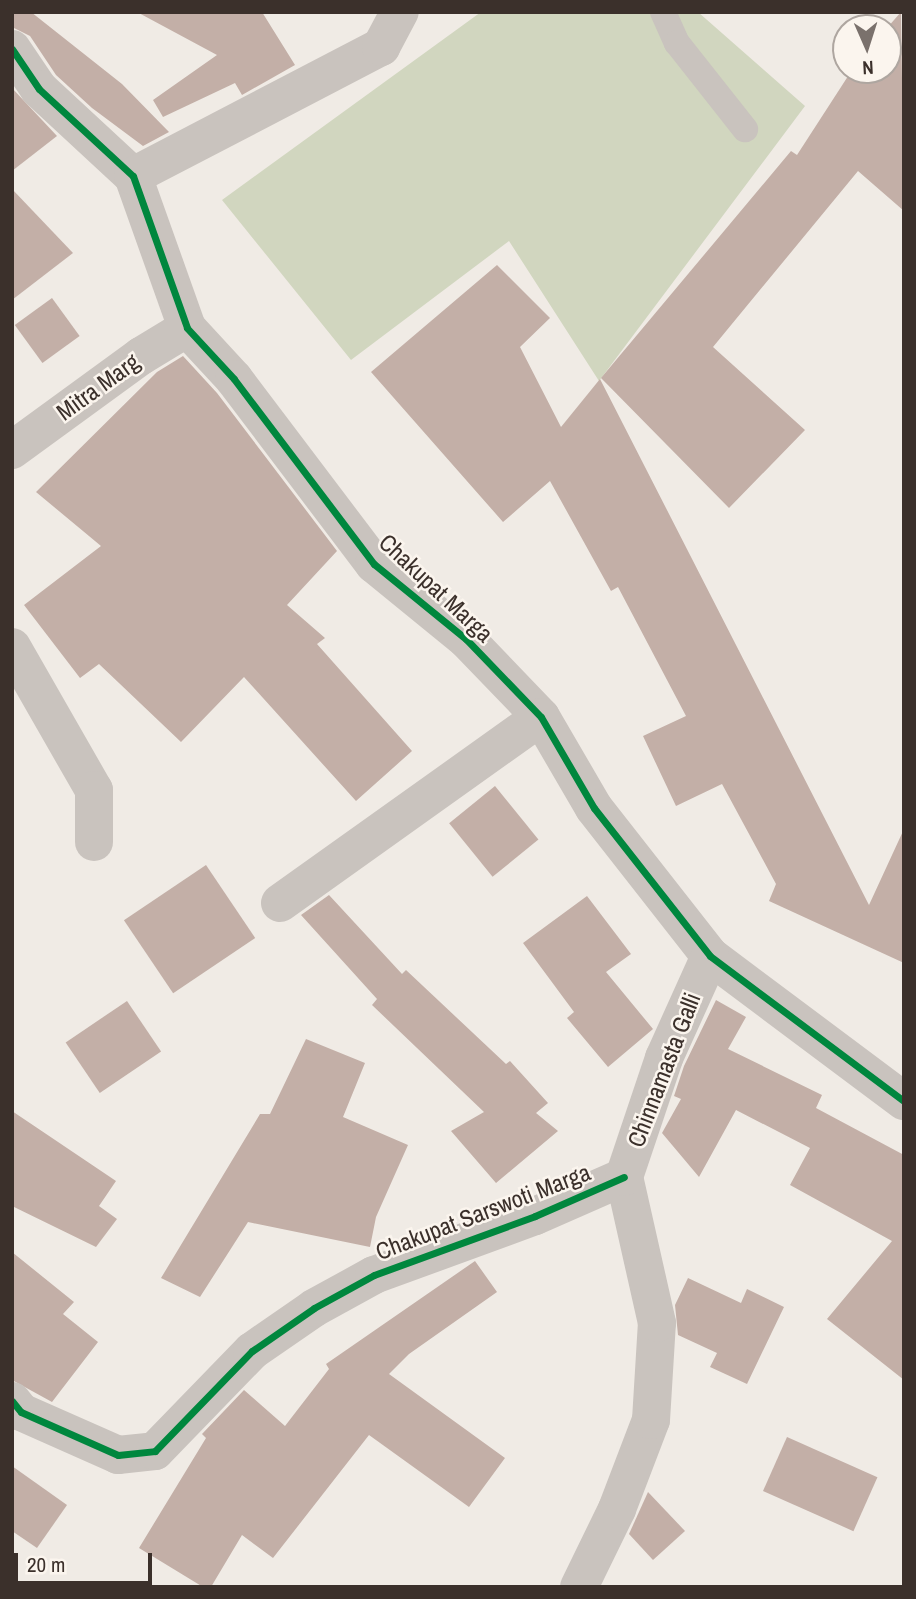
<!DOCTYPE html>
<html>
<head>
<meta charset="utf-8">
<style>
  body { margin:0 }
  #map { position:relative; width:916px; height:1599px; overflow:hidden; background:#f0ebe5; font-family:"Archivo Narrow",sans-serif }
  div>[style] { position:absolute }
  .green>* { inset:0; background:#d1d6bf }
  .building>* { inset:0; background:#c3afa7; transform-origin:0 0 }
  .service>* { height:26px; margin:-13px; padding:0 13px; transform-origin:13px; border-radius:13px; background:#c9c3be }
  .minor>* { height:38px; margin:-19px; padding:0 19px; transform-origin:19px; border-radius:19px; background:#c9c3be }
  .cycleway>* { height:7px; margin:-3.5px; padding:0 3.5px; transform-origin:3.5px; border-radius:3.5px; background:#00873e }
  span { translate:-50% -50%; white-space:nowrap; text-align:center; line-height:1.15; -webkit-text-stroke:5px #fbf5ee; paint-order:stroke }
  .street-label { font-size:24px; color:#3b302b }
  .frame { position:absolute; inset:0; border:14px solid #3b302b; pointer-events:none }
  .north { position:absolute; left:832px; top:14px; width:70px; height:70px; box-sizing:border-box; background:#fbf5ee; border:2px solid #aea6a0; border-radius:50%; rotate:177deg; font-size:19px; font-weight:700; line-height:28px; text-align:center; color:#3b302b }
  .north::after { content:''; display:block; margin:auto; width:24px; height:32px; background:#7a716c; clip-path:polygon(50% 0,100% 100%,50% 72%,0 100%) }
  .scale { position:absolute; left:14px; top:1553px; width:138px; height:32px; box-sizing:border-box; border:4px solid #3b302b; border-top:0; padding-left:9px; font-size:21px; line-height:24px; white-space:nowrap; color:#3b302b; -webkit-text-stroke:5px #fbf5ee; paint-order:stroke }
</style>
</head>
<body>
<div id="map">
  <div class="green">
    <i style="clip-path:polygon(481px 12px,698px 12px,805px 106px,599px 381px,509px 241px,351px 360px,222px 200px)"></i>
  </div>
  <div class="building">
    <i style="clip-path:polygon(12px 12px,31px 12px,122px 84px,169px 132px,143px 146px,92px 108px,56px 75px,30px 36px,12px 27px)"></i>
    <i style="clip-path:polygon(137px 12px,262px 12px,295px 65px,242px 95px,235px 83px,163px 117px,153px 100px,217px 55px)"></i>
    <i style="clip-path:polygon(901px 12px,904px 211px,858px 171px,713px 347px,805px 430px,729px 508px,601px 378px,791px 151px,797px 155px,852px 70px,888px 70px,887px 28px)"></i>
    <i style="clip-path:polygon(12px 88px,57px 136px,12px 171px)"></i>
    <i style="clip-path:polygon(12px 189px,73px 253px,12px 300px)"></i>
    <i style="clip-path:polygon(497px 265px,550px 318px,520px 347px,561px 427px,600px 379px,869px 905px,904px 829px,904px 963px,769px 901px,776px 884px,722px 784px,676px 806px,643px 736px,686px 716px,618px 587px,611px 591px,550px 481px,503px 522px,371px 372px)"></i>
    <i style="left:52px;top:298px;width:47px;height:46px;rotate:54deg"></i>
    <i style="clip-path:polygon(183px 356px,217px 393px,337px 551px,287px 605px,325px 638px,317px 644px,412px 751px,356px 801px,244px 677px,181px 742px,99px 664px,80px 678px,24px 605px,101px 546px,36px 492px,157px 372px)"></i>
    <i style="left:495px;top:786px;width:69px;height:59px;rotate:51deg"></i>
    <i style="left:206px;top:865px;width:88px;height:99px;rotate:56deg"></i>
    <i style="clip-path:polygon(329px 895px,402px 974px,406px 970px,506px 1064px,510px 1061px,548px 1103px,536px 1113px,558px 1131px,496px 1183px,451px 1131px,484px 1112px,372px 1005px,377px 999px,301px 915px)"></i>
    <i style="clip-path:polygon(587px 896px,631px 954px,606px 972px,653px 1029px,608px 1067px,567px 1018px,574px 1012px,523px 943px)"></i>
    <i style="clip-path:polygon(716px 1000px,746px 1017px,728px 1049px,822px 1095px,816px 1108px,904px 1155px,904px 1380px,827px 1319px,892px 1241px,790px 1185px,810px 1148px,736px 1110px,699px 1177px,662px 1133px,681px 1099px,674px 1096px,684px 1066px)"></i>
    <i style="left:127px;top:1001px;width:61px;height:74px;rotate:56deg"></i>
    <i style="clip-path:polygon(306px 1039px,365px 1063px,343px 1117px,408px 1145px,376px 1217px,370px 1247px,248px 1222px,200px 1297px,161px 1278px,260px 1114px,270px 1114px)"></i>
    <i style="clip-path:polygon(12px 1111px,116px 1181px,99px 1206px,117px 1219px,96px 1247px,12px 1206px)"></i>
    <i style="clip-path:polygon(12px 1252px,74px 1302px,63px 1314px,98px 1342px,52px 1402px,12px 1380px)"></i>
    <i style="clip-path:polygon(475px 1261px,497px 1292px,409px 1354px,389px 1374px,505px 1458px,469px 1507px,369px 1435px,273px 1558px,242px 1535px,211px 1587px,203px 1587px,139px 1548px,206px 1438px,202px 1434px,244px 1390px,285px 1426px,329px 1369px,326px 1364px)"></i>
    <i style="clip-path:polygon(688px 1278px,741px 1303px,747px 1289px,784px 1307px,747px 1384px,710px 1367px,717px 1353px,678px 1335px,675px 1305px)"></i>
    <i style="left:787px;top:1437px;width:99px;height:59px;rotate:24deg"></i>
    <i style="clip-path:polygon(12px 1466px,67px 1505px,37px 1548px,12px 1531px)"></i>
    <i style="clip-path:polygon(648px 1492px,685px 1531px,653px 1560px,629px 1534px)"></i>
  </div>
  <div class="service">
    <i style="left:663px;top:12px;width:34px;rotate:66deg"></i>
    <i style="left:677px;top:43px;width:110px;rotate:51.7deg"></i>
  </div>
  <div class="minor">
    <i style="left:12px;top:49px;width:48px;rotate:56deg"></i>
    <i style="left:39px;top:89px;width:128px;rotate:42.8deg"></i>
    <i style="left:133px;top:176px;width:161px;rotate:70.4deg"></i>
    <i style="left:187px;top:328px;width:69px;rotate:47.3deg"></i>
    <i style="left:234px;top:379px;width:232px;rotate:52.9deg"></i>
    <i style="left:374px;top:564px;width:119px;rotate:39.2deg"></i>
    <i style="left:466px;top:639px;width:108px;rotate:46.1deg"></i>
    <i style="left:541px;top:717px;width:105px;rotate:59.8deg"></i>
    <i style="left:594px;top:808px;width:188px;rotate:51.9deg"></i>
    <i style="left:710px;top:956px;width:242px;rotate:36.8deg"></i>
    <i style="left:133px;top:176px;width:280px;rotate:-27.5deg"></i>
    <i style="left:381px;top:47px;width:40px;rotate:-62deg"></i>
    <i style="left:12px;top:450px;width:160px;rotate:-36.1deg"></i>
    <i style="left:141px;top:356px;width:54px;rotate:-31.3deg"></i>
    <i style="left:12px;top:647px;width:165px;rotate:60.2deg"></i>
    <i style="left:94px;top:790px;width:52px;rotate:90deg"></i>
    <i style="left:280px;top:903px;width:320px;rotate:-35.5deg"></i>
    <i style="left:12px;top:1401px;width:14px;rotate:51deg"></i>
    <i style="left:21px;top:1412px;width:106px;rotate:23.9deg"></i>
    <i style="left:118px;top:1455px;width:37px;rotate:-6deg"></i>
    <i style="left:155px;top:1451px;width:139px;rotate:-45.9deg"></i>
    <i style="left:252px;top:1351px;width:75px;rotate:-34.7deg"></i>
    <i style="left:314px;top:1308px;width:68px;rotate:-28.8deg"></i>
    <i style="left:374px;top:1275px;width:171px;rotate:-20.1deg"></i>
    <i style="left:535px;top:1216px;width:97px;rotate:-23.7deg"></i>
    <i style="left:579px;top:1587px;width:87px;rotate:-64deg"></i>
    <i style="left:617px;top:1509px;width:95px;rotate:-69.1deg"></i>
    <i style="left:651px;top:1420px;width:97px;rotate:-86.5deg"></i>
    <i style="left:657px;top:1323px;width:150px;rotate:-102.7deg"></i>
    <i style="left:624px;top:1177px;width:126px;rotate:-71.4deg"></i>
    <i style="left:664px;top:1058px;width:112px;rotate:-65.7deg"></i>
  </div>
  <div class="cycleway">
    <i style="left:12px;top:49px;width:48px;rotate:56deg"></i>
    <i style="left:39px;top:89px;width:128px;rotate:42.8deg"></i>
    <i style="left:133px;top:176px;width:161px;rotate:70.4deg"></i>
    <i style="left:187px;top:328px;width:69px;rotate:47.3deg"></i>
    <i style="left:234px;top:379px;width:232px;rotate:52.9deg"></i>
    <i style="left:374px;top:564px;width:119px;rotate:39.2deg"></i>
    <i style="left:466px;top:639px;width:108px;rotate:46.1deg"></i>
    <i style="left:541px;top:717px;width:105px;rotate:59.8deg"></i>
    <i style="left:594px;top:808px;width:188px;rotate:51.9deg"></i>
    <i style="left:710px;top:956px;width:242px;rotate:36.8deg"></i>
    <i style="left:12px;top:1401px;width:14px;rotate:51deg"></i>
    <i style="left:21px;top:1412px;width:106px;rotate:23.9deg"></i>
    <i style="left:118px;top:1455px;width:37px;rotate:-6deg"></i>
    <i style="left:155px;top:1451px;width:139px;rotate:-45.9deg"></i>
    <i style="left:252px;top:1351px;width:75px;rotate:-34.7deg"></i>
    <i style="left:314px;top:1308px;width:68px;rotate:-28.8deg"></i>
    <i style="left:374px;top:1275px;width:171px;rotate:-20.1deg"></i>
    <i style="left:535px;top:1216px;width:97px;rotate:-23.7deg"></i>
  </div>
  <div class="street-label">
    <span style="left:98px;top:387px;rotate:-36deg">Mitra Marg</span>
    <span style="left:436px;top:588px;rotate:43deg">Chakupat Marga</span>
    <span style="left:664px;top:1070px;rotate:-69deg">Chinnamasta Galli</span>
    <span style="left:483px;top:1212px;rotate:-21deg">Chakupat Sarswoti Marga</span>
  </div>
  <div class="frame"></div>
  <div class="north">N</div>
  <div class="scale">20 m</div>
</div>
</body>
</html>
